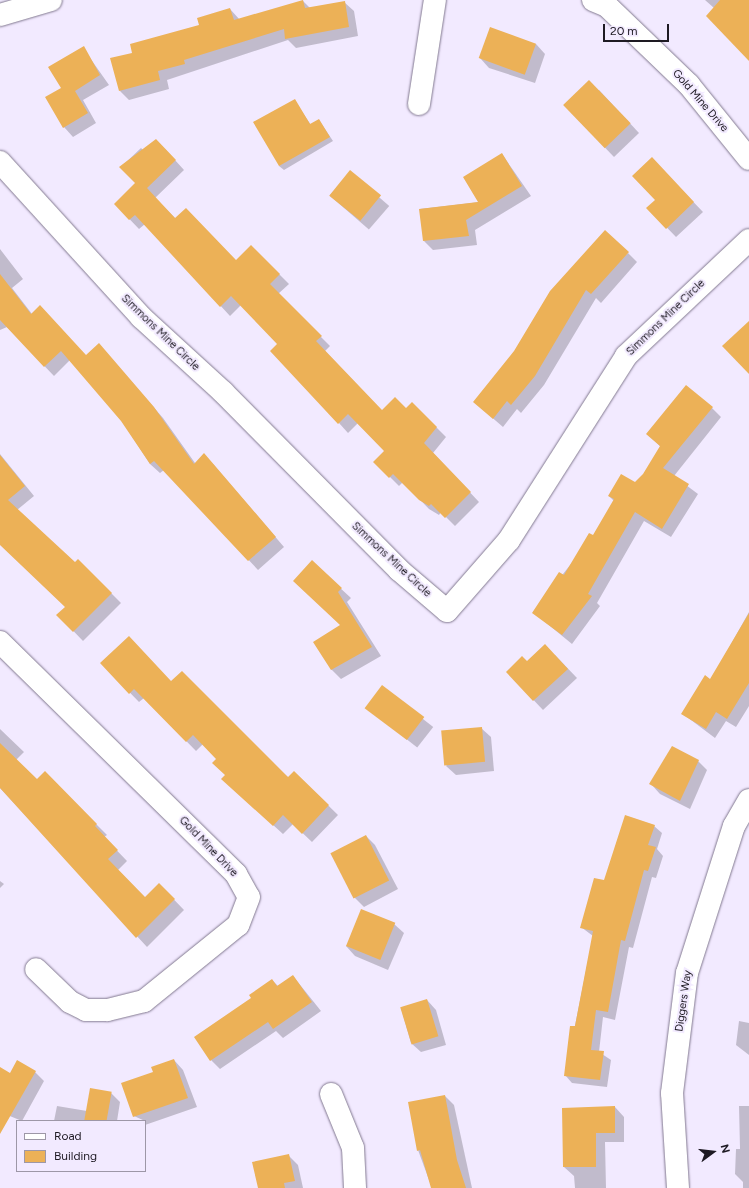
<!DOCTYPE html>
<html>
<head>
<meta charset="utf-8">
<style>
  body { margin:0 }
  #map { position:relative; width:749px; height:1188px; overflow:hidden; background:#f2eaff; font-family:Figtree,sans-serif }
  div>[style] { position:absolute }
  .shadow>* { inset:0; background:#0003; transform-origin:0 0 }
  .building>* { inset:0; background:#ecb157; transform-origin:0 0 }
  .roads { filter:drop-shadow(0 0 1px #827990) drop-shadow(0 0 1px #827990) }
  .minor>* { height:22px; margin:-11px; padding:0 11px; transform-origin:11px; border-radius:11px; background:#fff }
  span { translate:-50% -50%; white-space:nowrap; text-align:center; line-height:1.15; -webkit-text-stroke:4px #f2eaff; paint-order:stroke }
  .street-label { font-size:11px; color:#1e1a23 }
  .legend { position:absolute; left:16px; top:1120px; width:130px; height:52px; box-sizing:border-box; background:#f2eaff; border:1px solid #9d97a7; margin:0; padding:5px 7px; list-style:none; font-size:12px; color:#1e1a23 }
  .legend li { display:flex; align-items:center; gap:8px; height:20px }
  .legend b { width:20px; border:1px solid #9d97a7 }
  .north { position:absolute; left:693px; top:1132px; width:40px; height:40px; -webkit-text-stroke:3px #f2eaff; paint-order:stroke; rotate:75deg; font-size:11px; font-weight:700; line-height:16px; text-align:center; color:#1e1a23 }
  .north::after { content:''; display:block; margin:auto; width:14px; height:18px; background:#1e1a23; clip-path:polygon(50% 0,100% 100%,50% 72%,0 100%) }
  .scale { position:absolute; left:603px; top:24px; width:66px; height:18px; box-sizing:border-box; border:2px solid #1e1a23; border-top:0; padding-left:5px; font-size:12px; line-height:14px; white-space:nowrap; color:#1e1a23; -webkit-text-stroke:3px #f2eaff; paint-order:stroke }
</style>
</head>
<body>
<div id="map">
  <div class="shadow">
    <i style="clip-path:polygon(705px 0,749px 0,749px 59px,714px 8px)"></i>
    <i style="clip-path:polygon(303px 1px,310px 8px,344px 2px,354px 11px,358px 36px,296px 48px,288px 40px,167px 80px,169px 89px,129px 100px,120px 91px,133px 53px,200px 26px,230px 9px,240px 20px)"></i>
    <i style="clip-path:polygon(536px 44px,545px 54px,535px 83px,489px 68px,480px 58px)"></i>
    <i style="clip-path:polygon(83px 48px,109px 85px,83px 100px,96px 123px,73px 137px,64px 127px,62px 89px)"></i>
    <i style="clip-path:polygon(599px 90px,639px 133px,614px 157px,564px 105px)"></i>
    <i style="clip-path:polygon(294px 100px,311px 125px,319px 120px,333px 141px,284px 170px,279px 166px)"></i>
    <i style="clip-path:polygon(141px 148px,144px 151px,165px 149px,184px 170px,155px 198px,176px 219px,236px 261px,251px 246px,289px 284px,278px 294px,330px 346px,325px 351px,382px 411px,406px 410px,412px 403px,446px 437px,433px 453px,479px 502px,455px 526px,441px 512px,439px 515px,429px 509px,403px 482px,399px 486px,375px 462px,385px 451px,358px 423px,348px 433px,339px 423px,271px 351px,278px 344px,241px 305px,230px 316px,145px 224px,139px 229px,115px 204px,137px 183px,121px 167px)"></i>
    <i style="clip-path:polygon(502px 154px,531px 196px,475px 230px,477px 245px,433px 250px,424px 241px,420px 209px,480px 202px)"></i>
    <i style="clip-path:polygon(661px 168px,703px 212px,676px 237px,648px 208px,656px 200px)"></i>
    <i style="left:350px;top:172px;width:52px;height:31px;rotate:41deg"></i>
    <i style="clip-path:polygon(0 249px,23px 279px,12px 288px,32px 314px,86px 356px,99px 344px,163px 418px,195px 463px,213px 464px,284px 547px,258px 570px,164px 470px,160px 473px,150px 464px,122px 421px,70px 360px,54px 376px,7px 327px,0 330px)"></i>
    <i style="clip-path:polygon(628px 253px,637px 262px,601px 303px,596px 298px,544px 385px,521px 413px,517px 409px,503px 427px,474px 402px,515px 351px)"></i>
    <i style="clip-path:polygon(712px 408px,721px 417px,674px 476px,698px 494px,671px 537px,644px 521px,597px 603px,600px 606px,572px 644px,533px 612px,593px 536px,614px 501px,609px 496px,635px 483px,644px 475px,661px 447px,647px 434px)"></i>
    <i style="clip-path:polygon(0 454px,34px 496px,17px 510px,75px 563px,78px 560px,121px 603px,83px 641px,58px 615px,66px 607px,0 544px)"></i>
    <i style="clip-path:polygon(312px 562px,351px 598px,347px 602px,381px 656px,341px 679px,331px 669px,341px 625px)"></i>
    <i style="clip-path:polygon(749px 612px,749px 706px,736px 727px,726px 721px,715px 738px,683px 714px,711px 680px)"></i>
    <i style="clip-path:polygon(555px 655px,577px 678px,543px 710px,507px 672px)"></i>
    <i style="clip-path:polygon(101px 663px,172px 682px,289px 778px,294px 772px,338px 815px,312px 842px,293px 824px,283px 834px,232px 788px,218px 759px,203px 744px,196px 751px,144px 698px,139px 702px)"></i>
    <i style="left:382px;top:687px;width:65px;height:26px;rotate:38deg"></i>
    <i style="clip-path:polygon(481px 728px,491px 737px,494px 771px,456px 775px,446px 766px)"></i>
    <i style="clip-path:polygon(0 729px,24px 752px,16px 760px,37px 780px,45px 773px,107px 835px,104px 837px,127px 861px,118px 870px,145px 898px,159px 884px,184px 910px,147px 947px,0 788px)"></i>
    <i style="clip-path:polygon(698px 761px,707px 770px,690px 809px,660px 794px,651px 784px)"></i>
    <i style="clip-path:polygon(654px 826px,662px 833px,657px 849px,663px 856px,656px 878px,652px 877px,633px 948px,629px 947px,615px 1020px,603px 1017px,599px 1052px,611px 1060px,607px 1087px,572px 1083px,565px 1075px,593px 936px,581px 927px,604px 882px)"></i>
    <i style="clip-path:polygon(366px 836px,375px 845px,398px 889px,364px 907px,355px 898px,332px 854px)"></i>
    <i style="clip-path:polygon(0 881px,4px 884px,0 888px)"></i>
    <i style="clip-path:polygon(394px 924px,404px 933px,388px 970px,355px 956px,346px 946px)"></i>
    <i style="clip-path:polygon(293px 976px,321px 1011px,283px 1038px,276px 1031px,220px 1069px,211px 1060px,253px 998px,272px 980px,278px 986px)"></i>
    <i style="clip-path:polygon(427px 1000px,436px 1010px,446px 1045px,421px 1052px,411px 1043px,401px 1008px)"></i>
    <i style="clip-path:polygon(739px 1021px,749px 1023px,749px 1055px,736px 1045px)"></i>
    <i style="clip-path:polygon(174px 1060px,183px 1070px,197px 1107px,145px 1125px,145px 1121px,134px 1116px,154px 1073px)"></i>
    <i style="clip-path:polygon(0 1068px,10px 1074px,35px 1072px,44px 1081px,22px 1121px,0 1112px)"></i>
    <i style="clip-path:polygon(111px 1093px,120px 1102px,117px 1121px,54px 1121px,57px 1106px,87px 1111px)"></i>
    <i style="clip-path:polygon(445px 1096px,454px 1105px,472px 1188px,432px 1188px,418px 1150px)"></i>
    <i style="clip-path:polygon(739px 1106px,749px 1106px,749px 1188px,743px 1188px,743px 1182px,735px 1174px,736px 1149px,740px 1149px)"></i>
    <i style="clip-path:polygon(615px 1107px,624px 1117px,624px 1142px,605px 1142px,606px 1188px,575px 1188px,574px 1176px,564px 1167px)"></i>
    <i style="clip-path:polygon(289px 1156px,298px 1165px,303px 1188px,259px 1188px)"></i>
  </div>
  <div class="building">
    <i style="clip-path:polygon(303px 0,305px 8px,345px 1px,349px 27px,285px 39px,284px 29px,184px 60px,185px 64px,158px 71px,160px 80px,119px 91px,110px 58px,132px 53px,130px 44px,199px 25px,197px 18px,230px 8px,234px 20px)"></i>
    <i style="clip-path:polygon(720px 0,749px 0,749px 61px,706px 16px)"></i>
    <i style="left:490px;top:27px;width:49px;height:33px;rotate:20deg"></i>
    <i style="clip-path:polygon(84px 46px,100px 75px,75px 91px,88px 113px,63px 128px,45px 97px,61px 88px,48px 67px)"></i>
    <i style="left:589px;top:80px;width:60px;height:36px;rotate:46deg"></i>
    <i style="clip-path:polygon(295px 99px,310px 124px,319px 119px,330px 137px,279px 166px,253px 122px)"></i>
    <i style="clip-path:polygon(156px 139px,176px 160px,147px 188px,175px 218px,186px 208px,236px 260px,251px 245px,280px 274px,270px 284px,322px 336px,316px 341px,382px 410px,395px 397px,406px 408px,412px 402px,437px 427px,424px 443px,471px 492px,445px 518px,431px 504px,429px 506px,419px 500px,393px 474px,389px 478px,373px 462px,384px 451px,348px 414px,338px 424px,270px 351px,277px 344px,231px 296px,220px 307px,135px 215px,129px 220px,114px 204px,135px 183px,119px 167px)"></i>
    <i style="clip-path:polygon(502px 153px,522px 186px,466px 220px,469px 236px,423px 241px,419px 209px,478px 202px,463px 177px)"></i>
    <i style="clip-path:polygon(652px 157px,694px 202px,666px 229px,646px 208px,655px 200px,632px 176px)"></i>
    <i style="left:350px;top:170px;width:40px;height:33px;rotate:39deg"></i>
    <i style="clip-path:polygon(605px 230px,629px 252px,591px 294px,586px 290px,535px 376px,511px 405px,507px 401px,493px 419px,473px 402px,514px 351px,550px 291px)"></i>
    <i style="clip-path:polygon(0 274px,31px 314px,40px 305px,86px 355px,99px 343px,154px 407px,194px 464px,204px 453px,276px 537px,248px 561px,154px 461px,150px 464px,121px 421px,61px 351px,44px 367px,0 320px)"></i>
    <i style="clip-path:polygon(749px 321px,749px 374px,722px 346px)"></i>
    <i style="clip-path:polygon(686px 385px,713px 407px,663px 468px,689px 484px,662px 529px,635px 512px,588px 594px,592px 596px,562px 635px,532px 613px,559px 572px,564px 575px,589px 533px,593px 535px,614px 499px,608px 496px,621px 474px,635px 482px,643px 474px,660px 446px,646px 434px)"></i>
    <i style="clip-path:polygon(0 455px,25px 486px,8px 500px,75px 562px,78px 559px,112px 593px,73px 632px,56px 615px,65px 607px,0 545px)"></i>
    <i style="clip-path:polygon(312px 560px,342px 588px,338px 592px,372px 647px,331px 670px,313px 642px,340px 625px,293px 581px)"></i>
    <i style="clip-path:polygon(749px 613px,749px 683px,727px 719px,716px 712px,706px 729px,681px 714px,705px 675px,710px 679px)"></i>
    <i style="clip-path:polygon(129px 636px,171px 681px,182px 671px,288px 777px,294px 771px,329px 805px,302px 834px,283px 815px,273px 826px,221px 779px,225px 775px,212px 763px,216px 759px,193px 735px,186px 742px,134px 689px,129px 694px,100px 663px)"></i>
    <i style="clip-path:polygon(545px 644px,568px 669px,533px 701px,506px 672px,522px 656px,527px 661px)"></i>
    <i style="left:382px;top:685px;width:53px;height:29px;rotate:37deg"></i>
    <i style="left:482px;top:727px;width:35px;height:41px;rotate:85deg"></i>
    <i style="clip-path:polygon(0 743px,37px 779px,45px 771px,97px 824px,95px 826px,118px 850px,108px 859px,145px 897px,159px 883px,175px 899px,136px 938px,0 788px)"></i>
    <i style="clip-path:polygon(672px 746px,699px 760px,680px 801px,649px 784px)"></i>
    <i style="clip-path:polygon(625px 815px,655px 825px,648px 845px,656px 847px,648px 871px,644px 870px,625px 941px,621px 940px,608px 1012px,596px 1010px,591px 1050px,604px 1051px,600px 1080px,564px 1076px,570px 1026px,575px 1026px,593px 931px,580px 928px,594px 878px,604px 880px)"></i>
    <i style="left:366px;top:835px;width:51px;height:40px;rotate:63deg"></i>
    <i style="left:361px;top:909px;width:37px;height:40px;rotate:22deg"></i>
    <i style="clip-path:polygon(293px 975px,312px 1002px,273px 1029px,268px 1022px,210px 1061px,194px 1037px,251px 998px,249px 995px,272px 979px,277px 986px)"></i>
    <i style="left:427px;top:999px;width:39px;height:28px;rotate:73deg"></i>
    <i style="clip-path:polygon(174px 1059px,188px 1098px,133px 1117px,121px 1083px,153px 1072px,151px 1067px)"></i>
    <i style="clip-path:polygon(17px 1060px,36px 1071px,0 1134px,0 1067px,10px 1073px)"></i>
    <i style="left:90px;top:1088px;width:22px;height:34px;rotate:10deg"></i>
    <i style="clip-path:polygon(445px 1095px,457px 1160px,466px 1188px,431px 1188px,420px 1150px,417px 1151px,408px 1102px)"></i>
    <i style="clip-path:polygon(615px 1106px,615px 1133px,596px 1133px,596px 1167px,563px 1167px,562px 1108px)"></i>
    <i style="clip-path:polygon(289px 1154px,295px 1181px,284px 1183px,285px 1188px,258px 1188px,252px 1162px)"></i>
  </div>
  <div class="roads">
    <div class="minor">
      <i style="left:593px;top:0;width:15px;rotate:23deg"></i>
      <i style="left:607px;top:6px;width:114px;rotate:43.9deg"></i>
      <i style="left:689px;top:85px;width:95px;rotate:51deg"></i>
      <i style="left:0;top:15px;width:53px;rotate:-16.4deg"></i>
      <i style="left:419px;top:104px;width:105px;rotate:-81.3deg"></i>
      <i style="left:0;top:162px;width:210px;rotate:47.7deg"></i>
      <i style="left:141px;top:317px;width:111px;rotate:42.4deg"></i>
      <i style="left:223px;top:392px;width:250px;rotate:45.3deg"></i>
      <i style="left:399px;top:570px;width:63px;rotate:40.5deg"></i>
      <i style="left:447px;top:611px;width:94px;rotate:-48.9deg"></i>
      <i style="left:509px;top:540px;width:218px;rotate:-57.5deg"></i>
      <i style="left:626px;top:356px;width:169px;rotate:-43.3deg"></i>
      <i style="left:0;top:642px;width:331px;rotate:44.5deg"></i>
      <i style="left:236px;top:874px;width:26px;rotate:61deg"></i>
      <i style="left:249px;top:897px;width:30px;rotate:111deg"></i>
      <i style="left:238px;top:925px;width:121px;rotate:141deg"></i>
      <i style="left:144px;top:1001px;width:38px;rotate:166deg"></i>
      <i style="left:107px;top:1010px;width:21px;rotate:180deg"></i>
      <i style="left:86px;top:1010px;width:18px;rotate:-153deg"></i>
      <i style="left:70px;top:1002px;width:47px;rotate:-135.9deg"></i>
      <i style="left:331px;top:1094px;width:58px;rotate:67.8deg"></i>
      <i style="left:353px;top:1148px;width:40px;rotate:87.1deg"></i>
      <i style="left:678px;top:1188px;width:95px;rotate:-93.6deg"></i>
      <i style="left:672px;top:1093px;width:121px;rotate:-82.9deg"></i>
      <i style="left:687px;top:973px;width:154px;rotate:-72.3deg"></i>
      <i style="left:734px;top:826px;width:30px;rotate:-60deg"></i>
    </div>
  </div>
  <div class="street-label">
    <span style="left:700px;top:101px;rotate:49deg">Gold Mine Drive</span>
    <span style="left:666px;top:318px;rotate:-44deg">Simmons Mine Circle</span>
    <span style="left:160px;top:333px;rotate:44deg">Simmons Mine Circle</span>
    <span style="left:391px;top:560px;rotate:43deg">Simmons Mine Circle</span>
    <span style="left:208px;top:847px;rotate:46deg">Gold Mine Drive</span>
    <span style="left:684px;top:1001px;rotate:-82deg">Diggers Way</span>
  </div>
  <ul class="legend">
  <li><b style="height:5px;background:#fff"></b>Road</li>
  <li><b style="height:11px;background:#ecb157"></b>Building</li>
  </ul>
  <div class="north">N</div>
  <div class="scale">20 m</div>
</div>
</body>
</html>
